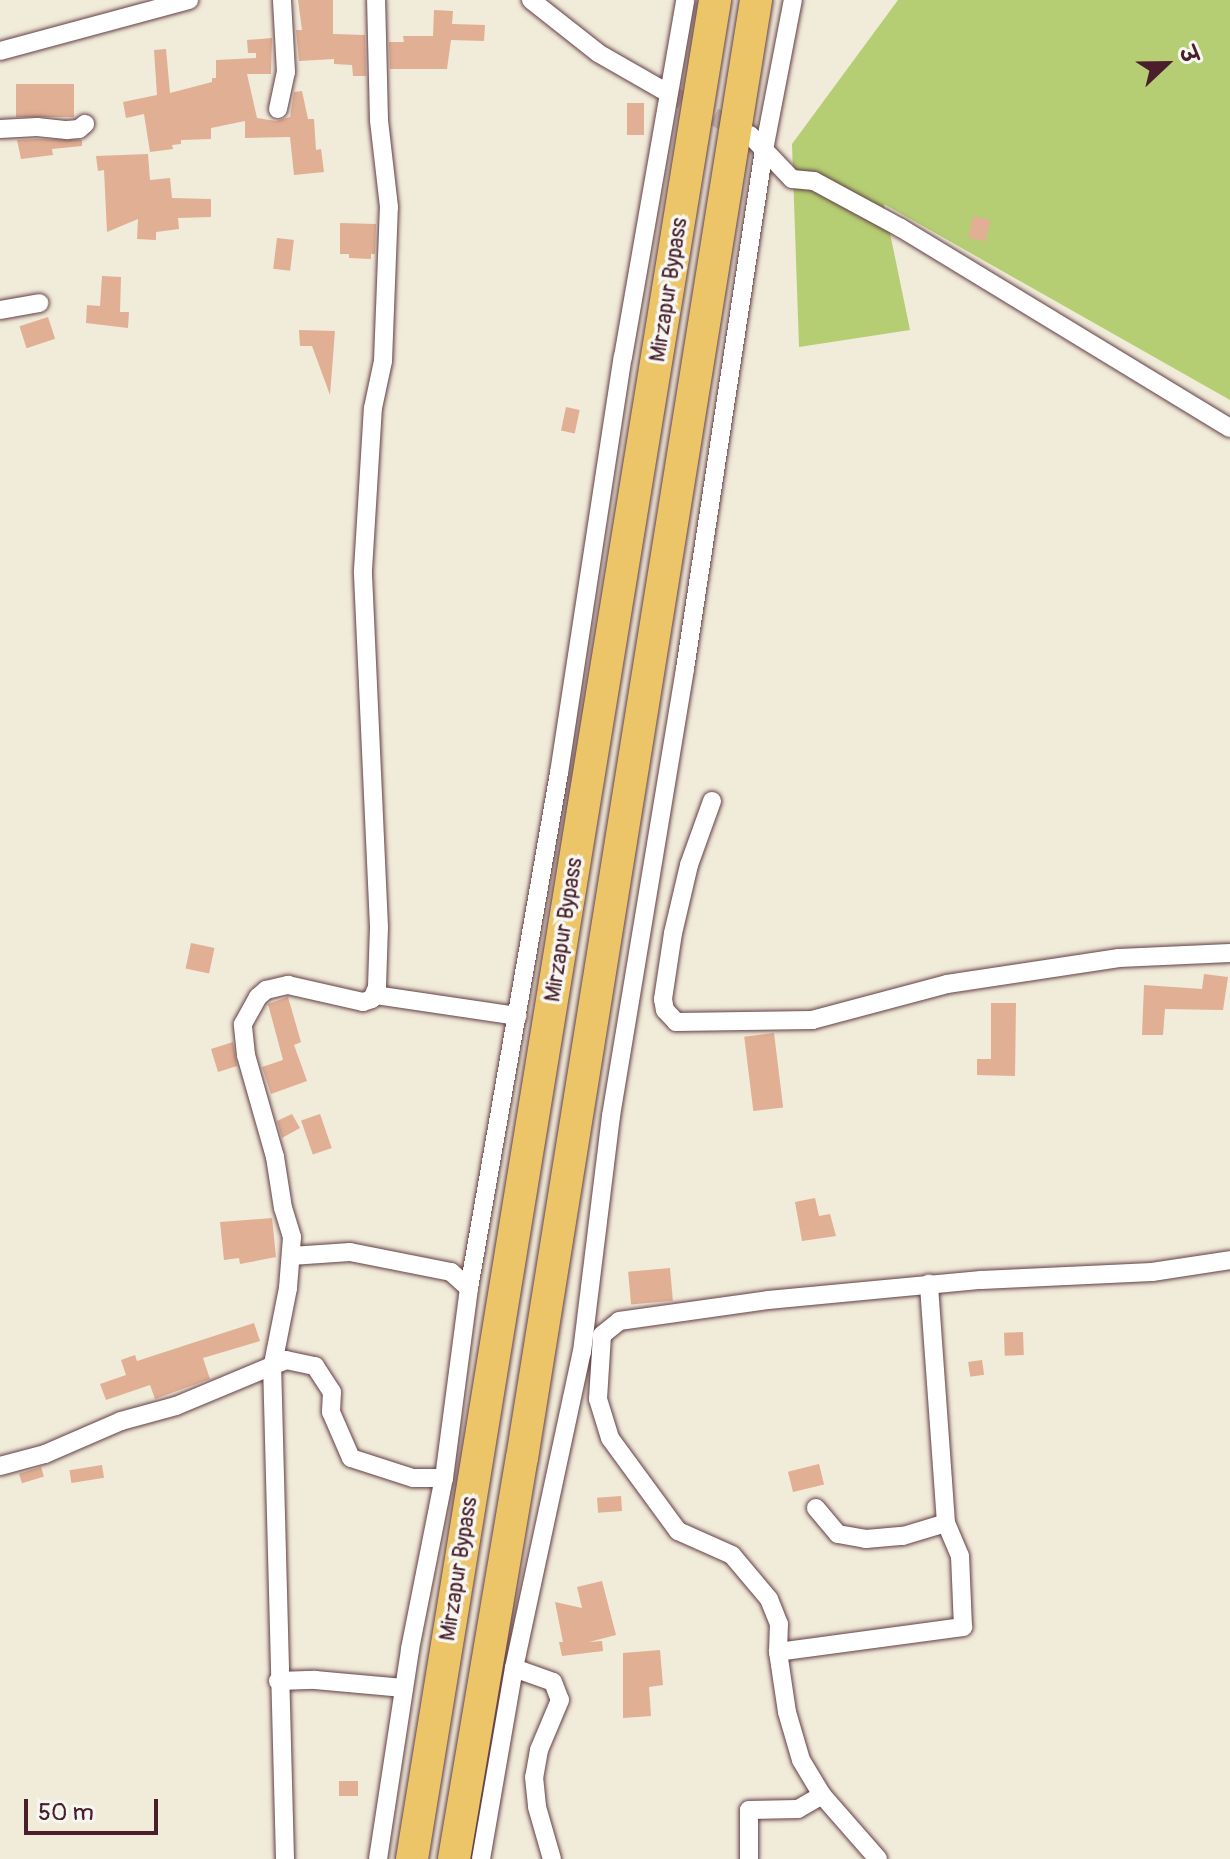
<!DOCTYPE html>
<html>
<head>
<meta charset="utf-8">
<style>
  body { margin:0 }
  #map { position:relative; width:1230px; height:1859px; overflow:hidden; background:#f1ebd9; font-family:Pangolin,"Playpen Sans Deva",sans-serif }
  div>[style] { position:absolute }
  .green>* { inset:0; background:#b5ce74 }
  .building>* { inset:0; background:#e0af94; transform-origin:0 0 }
  .street-tunnel>* { height:18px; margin-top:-9px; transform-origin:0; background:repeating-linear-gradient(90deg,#d0c2b6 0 18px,transparent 0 27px) }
  .roads { filter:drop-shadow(0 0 2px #633e45) drop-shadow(0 0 2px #633e45) }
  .street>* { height:18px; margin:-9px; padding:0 9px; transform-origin:9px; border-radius:9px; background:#fff }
  .highway>* { height:32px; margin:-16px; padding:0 16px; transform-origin:16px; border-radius:16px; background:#edc569 }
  span { translate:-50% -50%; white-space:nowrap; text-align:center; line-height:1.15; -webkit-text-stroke:7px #f6f6f2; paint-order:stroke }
  .street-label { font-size:22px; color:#4a1f2b }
  .north { position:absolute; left:1126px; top:24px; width:80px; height:80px; -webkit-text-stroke:6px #f6f6f2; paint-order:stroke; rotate:68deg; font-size:22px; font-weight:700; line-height:32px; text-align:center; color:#4a1f2b }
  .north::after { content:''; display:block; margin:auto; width:28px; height:36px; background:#4a1f2b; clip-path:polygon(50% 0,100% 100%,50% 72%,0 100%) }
  .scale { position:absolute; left:24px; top:1799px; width:134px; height:36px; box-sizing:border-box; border:4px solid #4a1f2b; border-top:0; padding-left:10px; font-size:24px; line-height:28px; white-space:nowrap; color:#4a1f2b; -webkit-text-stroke:6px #f6f6f2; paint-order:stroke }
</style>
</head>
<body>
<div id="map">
  <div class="green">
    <i style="clip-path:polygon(898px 0,1230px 0,1230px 400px,884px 204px,910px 330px,799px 347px,792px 144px)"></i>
  </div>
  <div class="building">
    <i style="clip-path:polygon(298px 0,333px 0,333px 34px,365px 35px,366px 76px,353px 76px,352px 65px,334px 64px,334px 59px,299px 61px,296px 30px,302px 30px)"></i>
    <i style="clip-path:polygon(434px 10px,453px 11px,452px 24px,485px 25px,484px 41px,451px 40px,447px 69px,390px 69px,389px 42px,404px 42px,403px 36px,433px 36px)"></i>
    <i style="clip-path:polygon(272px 38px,271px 74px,247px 74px,257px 118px,276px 121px,290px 117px,294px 92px,302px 91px,308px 119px,314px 119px,316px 150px,321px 149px,324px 172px,294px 175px,290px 137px,245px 138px,245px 121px,211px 128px,211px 139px,181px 140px,181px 144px,172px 145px,173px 149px,150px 152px,144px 114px,126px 118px,123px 102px,157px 95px,154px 50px,166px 49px,170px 93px,212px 82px,212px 78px,216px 78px,216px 60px,256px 58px,256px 53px,248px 53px,247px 40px)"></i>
    <i style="left:74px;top:84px;width:33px;height:58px;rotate:90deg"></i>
    <i style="left:627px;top:103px;width:17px;height:32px"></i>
    <i style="clip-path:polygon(37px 139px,82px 140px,82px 146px,52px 149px,53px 155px,21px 159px,17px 140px)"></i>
    <i style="clip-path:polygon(148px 154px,150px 180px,170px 178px,172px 198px,211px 199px,211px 217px,178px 218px,179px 229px,156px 232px,156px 240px,137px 239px,138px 219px,107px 232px,104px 170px,98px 171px,96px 156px)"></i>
    <i style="left:973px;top:216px;width:18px;height:22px;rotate:13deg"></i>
    <i style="clip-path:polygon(340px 223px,376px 224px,375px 254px,371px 254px,371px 259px,349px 258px,349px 254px,340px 254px)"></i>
    <i style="left:277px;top:238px;width:17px;height:31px;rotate:7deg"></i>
    <i style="clip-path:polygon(102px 276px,121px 277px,120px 312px,129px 312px,128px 328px,86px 323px,87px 305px,100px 306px)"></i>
    <i style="left:48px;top:317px;width:23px;height:30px;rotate:72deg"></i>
    <i style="clip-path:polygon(299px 330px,335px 331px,330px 395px,312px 346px,300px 346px)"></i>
    <i style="left:566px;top:407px;width:14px;height:24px;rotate:12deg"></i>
    <i style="left:191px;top:943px;width:24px;height:26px;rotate:12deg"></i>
    <i style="clip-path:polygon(1204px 974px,1228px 977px,1223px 1010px,1165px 1009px,1163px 1035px,1142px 1035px,1144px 985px,1202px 989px)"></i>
    <i style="clip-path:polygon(288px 997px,301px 1042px,294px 1045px,307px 1081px,271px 1094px,262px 1067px,283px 1060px,268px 1004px)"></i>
    <i style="clip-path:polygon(991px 1003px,1016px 1003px,1015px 1076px,977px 1075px,977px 1059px,991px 1059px)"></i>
    <i style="left:774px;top:1033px;width:75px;height:30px;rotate:83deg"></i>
    <i style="clip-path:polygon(233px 1042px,237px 1066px,218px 1072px,211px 1049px)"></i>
    <i style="clip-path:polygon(292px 1114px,300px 1128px,282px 1138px,277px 1121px)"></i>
    <i style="left:320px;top:1114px;width:36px;height:20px;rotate:71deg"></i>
    <i style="clip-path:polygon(815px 1198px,819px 1216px,830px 1214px,836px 1236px,802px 1241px,795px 1202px)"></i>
    <i style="clip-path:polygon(272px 1218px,276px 1257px,240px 1264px,239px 1258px,224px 1260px,220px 1222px)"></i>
    <i style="left:670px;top:1268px;width:33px;height:42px;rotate:85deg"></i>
    <i style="clip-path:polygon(254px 1323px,260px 1341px,203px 1358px,210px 1379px,155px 1399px,150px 1385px,106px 1400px,100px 1384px,126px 1375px,121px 1360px,135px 1355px,137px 1361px)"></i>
    <i style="left:1023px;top:1332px;width:23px;height:19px;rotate:88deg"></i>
    <i style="left:982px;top:1360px;width:15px;height:14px;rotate:82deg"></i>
    <i style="left:819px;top:1464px;width:21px;height:32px;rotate:76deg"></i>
    <i style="left:102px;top:1465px;width:13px;height:33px;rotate:81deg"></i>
    <i style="left:41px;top:1467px;width:10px;height:23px;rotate:73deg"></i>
    <i style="left:621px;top:1496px;width:15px;height:24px;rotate:86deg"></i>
    <i style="clip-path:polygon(602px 1581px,616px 1635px,589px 1642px,602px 1641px,603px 1651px,562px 1656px,559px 1642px,563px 1642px,555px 1602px,582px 1608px,577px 1587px)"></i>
    <i style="clip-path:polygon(660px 1650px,663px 1685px,649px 1687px,651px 1716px,623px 1718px,623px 1653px)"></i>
    <i style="left:339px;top:1781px;width:19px;height:15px"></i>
  </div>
  <div class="street-tunnel">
    <i style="left:666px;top:92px;width:85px;rotate:27.2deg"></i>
  </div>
  <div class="roads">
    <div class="street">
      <i style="left:531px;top:0;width:85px;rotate:38.3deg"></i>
      <i style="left:598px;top:53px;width:78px;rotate:29.8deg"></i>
      <i style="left:0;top:51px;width:196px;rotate:-15.1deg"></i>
      <i style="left:278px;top:109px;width:38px;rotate:-78deg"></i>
      <i style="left:286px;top:72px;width:72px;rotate:-93.2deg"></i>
      <i style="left:0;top:129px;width:37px;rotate:-3deg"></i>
      <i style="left:37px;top:127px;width:30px;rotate:6deg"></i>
      <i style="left:67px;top:130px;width:12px;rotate:-5deg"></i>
      <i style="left:79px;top:129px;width:8px;rotate:-40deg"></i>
      <i style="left:750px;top:135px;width:61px;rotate:46.3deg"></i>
      <i style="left:792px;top:179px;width:22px;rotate:5deg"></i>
      <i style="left:814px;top:181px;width:99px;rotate:28.4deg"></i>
      <i style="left:901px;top:228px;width:385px;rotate:31.3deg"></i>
      <i style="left:0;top:310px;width:40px;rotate:-10deg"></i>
      <i style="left:712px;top:801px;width:68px;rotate:109.8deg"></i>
      <i style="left:689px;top:865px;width:70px;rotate:103.2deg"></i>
      <i style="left:673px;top:933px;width:67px;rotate:98.6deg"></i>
      <i style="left:663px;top:999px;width:11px;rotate:80deg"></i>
      <i style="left:665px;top:1010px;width:16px;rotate:47deg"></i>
      <i style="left:676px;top:1022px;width:136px;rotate:-0.8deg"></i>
      <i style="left:812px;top:1020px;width:140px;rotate:-14.9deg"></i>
      <i style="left:947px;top:984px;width:174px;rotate:-8.6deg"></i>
      <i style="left:1119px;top:958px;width:111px;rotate:-2.6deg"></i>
      <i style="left:375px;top:995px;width:144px;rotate:8.4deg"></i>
      <i style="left:291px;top:1256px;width:59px;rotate:-3.9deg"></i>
      <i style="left:350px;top:1252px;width:103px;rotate:11.2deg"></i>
      <i style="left:451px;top:1272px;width:24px;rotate:42deg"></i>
      <i style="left:0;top:1466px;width:47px;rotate:-14.9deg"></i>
      <i style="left:45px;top:1454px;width:83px;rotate:-23.5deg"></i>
      <i style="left:121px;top:1421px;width:57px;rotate:-15.3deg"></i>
      <i style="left:176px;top:1406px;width:119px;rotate:-22.7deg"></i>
      <i style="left:286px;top:1360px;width:30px;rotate:12deg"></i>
      <i style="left:315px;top:1366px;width:31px;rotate:57deg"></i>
      <i style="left:332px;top:1392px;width:20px;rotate:93deg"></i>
      <i style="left:331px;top:1412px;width:50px;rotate:66.5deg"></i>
      <i style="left:351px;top:1458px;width:65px;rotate:17.9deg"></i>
      <i style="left:413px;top:1478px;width:31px"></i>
      <i style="left:816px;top:1508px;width:34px;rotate:50deg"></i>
      <i style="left:838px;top:1534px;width:28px;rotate:10deg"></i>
      <i style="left:866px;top:1539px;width:37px;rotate:-5deg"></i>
      <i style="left:903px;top:1536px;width:45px;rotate:-16.8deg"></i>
      <i style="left:946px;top:1523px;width:240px;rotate:-94.1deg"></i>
      <i style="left:778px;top:1652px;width:187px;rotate:-7.7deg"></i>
      <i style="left:963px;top:1627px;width:71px;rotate:-92.4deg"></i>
      <i style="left:960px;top:1556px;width:36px;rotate:-113deg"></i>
      <i style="left:514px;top:1668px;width:41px;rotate:19.7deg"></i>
      <i style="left:553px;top:1682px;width:19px;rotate:69deg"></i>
      <i style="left:560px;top:1700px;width:54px;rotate:112.8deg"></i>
      <i style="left:539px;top:1750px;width:27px;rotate:100deg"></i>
      <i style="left:534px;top:1777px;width:30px;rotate:84deg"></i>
      <i style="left:537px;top:1807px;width:54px;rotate:73.9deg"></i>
      <i style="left:278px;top:1681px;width:37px;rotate:-2deg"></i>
      <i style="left:315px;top:1680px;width:89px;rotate:5.1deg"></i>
      <i style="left:285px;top:1859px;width:490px;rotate:-91.5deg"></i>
      <i style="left:272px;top:1369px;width:83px;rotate:-78.8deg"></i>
      <i style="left:288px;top:1288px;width:51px;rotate:-85.5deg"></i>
      <i style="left:292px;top:1237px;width:30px;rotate:-107deg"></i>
      <i style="left:283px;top:1208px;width:52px;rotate:-98.9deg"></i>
      <i style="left:275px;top:1157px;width:106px;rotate:-105.9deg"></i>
      <i style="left:246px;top:1055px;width:31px;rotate:-96deg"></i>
      <i style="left:243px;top:1024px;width:31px;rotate:-61deg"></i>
      <i style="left:258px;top:997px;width:11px;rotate:-41deg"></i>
      <i style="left:266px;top:990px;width:23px;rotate:-13deg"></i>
      <i style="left:288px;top:985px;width:77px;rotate:12.8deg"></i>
      <i style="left:363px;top:1002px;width:9px;rotate:-18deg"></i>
      <i style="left:372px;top:999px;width:13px;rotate:-67deg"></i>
      <i style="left:377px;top:987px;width:60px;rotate:-88.1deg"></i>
      <i style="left:379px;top:927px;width:357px;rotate:-92.6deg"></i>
      <i style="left:363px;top:570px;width:162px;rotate:-86.5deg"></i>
      <i style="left:373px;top:408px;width:48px;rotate:-78deg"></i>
      <i style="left:383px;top:361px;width:154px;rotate:-87.8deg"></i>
      <i style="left:389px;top:207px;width:88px;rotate:-96.6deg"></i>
      <i style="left:379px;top:120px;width:120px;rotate:-91.4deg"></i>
      <i style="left:378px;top:1859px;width:212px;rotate:-81.3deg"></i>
      <i style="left:410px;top:1649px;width:174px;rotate:-78.8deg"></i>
      <i style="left:444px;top:1478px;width:192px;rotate:-82.5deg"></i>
      <i style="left:469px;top:1288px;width:523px;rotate:-80.09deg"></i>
      <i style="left:559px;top:773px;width:421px;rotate:-81.3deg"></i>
      <i style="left:623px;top:357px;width:362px;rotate:-80.1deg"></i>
      <i style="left:481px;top:1859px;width:194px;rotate:-80.2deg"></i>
      <i style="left:514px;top:1668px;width:323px;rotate:-77.9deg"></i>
      <i style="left:582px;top:1352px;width:238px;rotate:-83deg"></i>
      <i style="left:611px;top:1116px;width:453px;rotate:-80.6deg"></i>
      <i style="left:685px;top:669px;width:525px;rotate:-81.35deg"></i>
      <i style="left:764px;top:150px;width:153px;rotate:-79.1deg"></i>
      <i style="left:749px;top:1859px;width:49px;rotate:-90deg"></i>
      <i style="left:749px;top:1810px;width:49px;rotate:-1.2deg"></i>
      <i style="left:798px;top:1809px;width:28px;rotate:-30deg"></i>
      <i style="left:878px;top:1859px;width:85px;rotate:-131.2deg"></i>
      <i style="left:822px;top:1795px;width:41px;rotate:-121deg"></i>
      <i style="left:801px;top:1760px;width:50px;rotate:-106.3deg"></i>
      <i style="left:787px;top:1712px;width:61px;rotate:-98.5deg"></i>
      <i style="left:778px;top:1652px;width:28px;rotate:-88deg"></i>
      <i style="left:779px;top:1624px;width:27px;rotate:-112deg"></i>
      <i style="left:769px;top:1599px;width:57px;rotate:-130.1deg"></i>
      <i style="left:732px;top:1555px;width:59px;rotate:-156deg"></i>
      <i style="left:678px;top:1531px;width:115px;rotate:-126.2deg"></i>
      <i style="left:610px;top:1438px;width:41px;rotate:-107.1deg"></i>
      <i style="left:598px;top:1399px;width:64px;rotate:-86.4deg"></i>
      <i style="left:602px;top:1335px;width:22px;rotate:-39deg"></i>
      <i style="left:619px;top:1321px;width:150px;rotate:-8deg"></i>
      <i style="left:768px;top:1300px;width:214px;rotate:-5.4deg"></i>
      <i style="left:981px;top:1280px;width:171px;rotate:-2.7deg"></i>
      <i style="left:1152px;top:1272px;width:79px;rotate:-8.7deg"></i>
    </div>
    <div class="highway">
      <i style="left:412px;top:1859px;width:1884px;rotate:-80.74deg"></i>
      <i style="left:454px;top:1859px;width:407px;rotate:-80.4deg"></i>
      <i style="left:522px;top:1458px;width:1477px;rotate:-80.88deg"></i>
    </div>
  </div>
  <div class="street-label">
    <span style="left:669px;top:290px;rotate:-81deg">Mirzapur Bypass</span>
    <span style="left:564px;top:930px;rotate:-81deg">Mirzapur Bypass</span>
    <span style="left:459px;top:1569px;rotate:-81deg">Mirzapur Bypass</span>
  </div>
  <div class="north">उ</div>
  <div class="scale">50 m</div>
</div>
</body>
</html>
